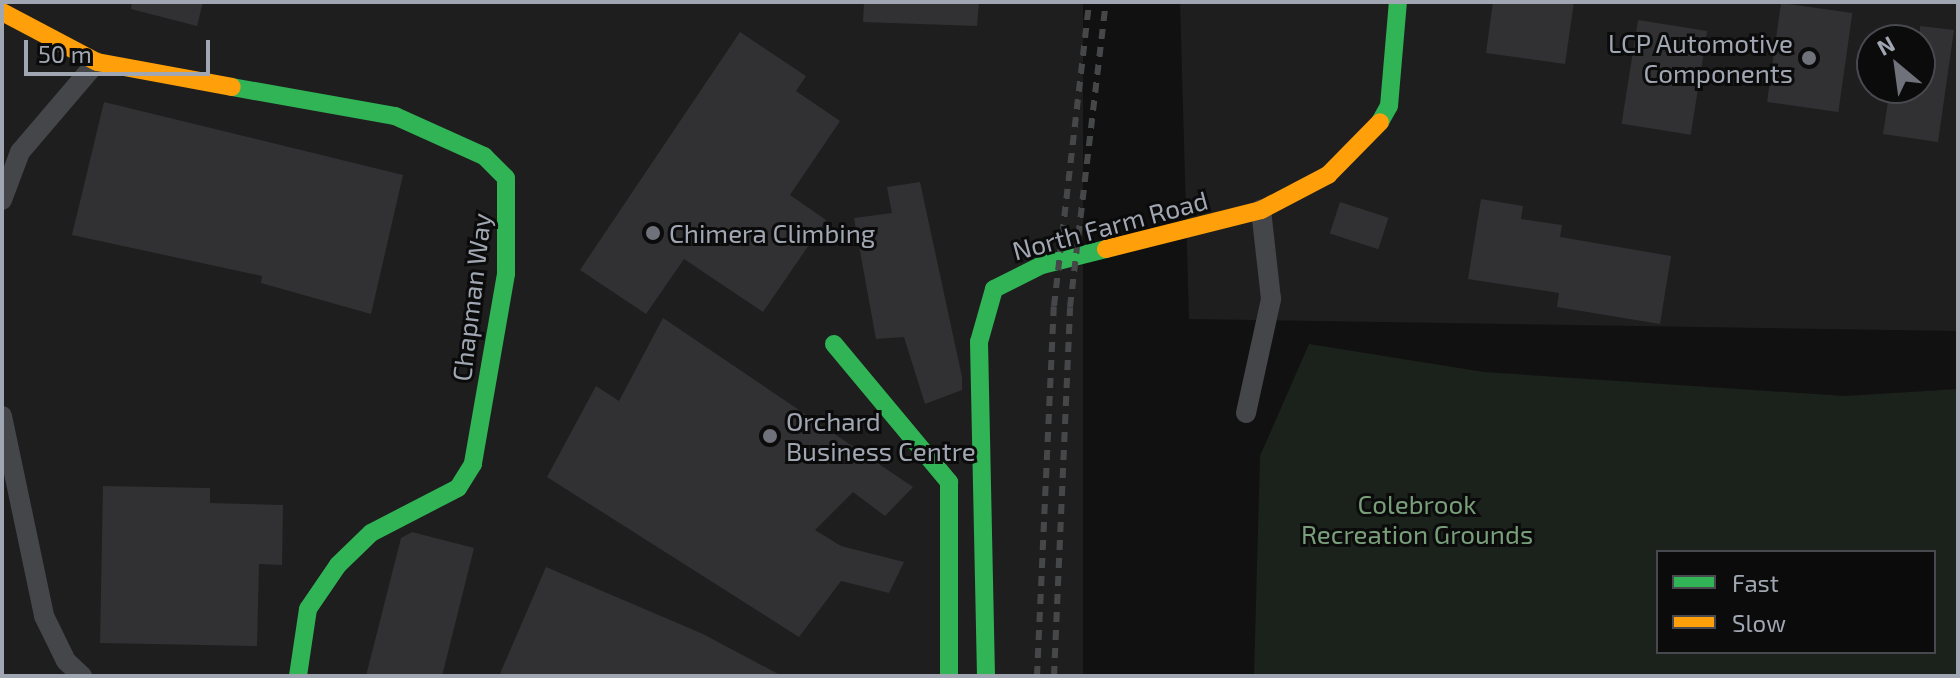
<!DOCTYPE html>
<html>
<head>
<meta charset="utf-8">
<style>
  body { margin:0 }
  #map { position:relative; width:1960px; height:678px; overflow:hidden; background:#111; font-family:"Exo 2",sans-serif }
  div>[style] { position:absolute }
  .built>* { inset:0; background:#1e1e1f; transform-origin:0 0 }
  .green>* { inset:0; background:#1b211b }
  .building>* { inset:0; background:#313133; transform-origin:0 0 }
  .street>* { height:20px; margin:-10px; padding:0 10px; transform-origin:10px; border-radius:10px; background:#454649 }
  .fast>* { height:18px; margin:-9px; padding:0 9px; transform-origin:9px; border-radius:9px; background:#30b455 }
  .slow>* { height:18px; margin:-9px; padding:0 9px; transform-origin:9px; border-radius:9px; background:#ff9f0a }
  .rail>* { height:6px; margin-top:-3px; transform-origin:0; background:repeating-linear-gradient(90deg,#464749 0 10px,transparent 0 18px) }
  .dots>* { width:22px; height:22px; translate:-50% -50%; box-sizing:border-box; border:4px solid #0b0b0c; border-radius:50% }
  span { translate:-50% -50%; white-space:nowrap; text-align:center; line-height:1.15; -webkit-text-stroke:6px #0b0b0c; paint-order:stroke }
  .poi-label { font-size:26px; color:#a1a7b2 }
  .right { translate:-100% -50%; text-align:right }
  .left { translate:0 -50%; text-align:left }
  .street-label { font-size:26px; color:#a1a7b2 }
  .park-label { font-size:26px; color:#789e7a }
  .frame { position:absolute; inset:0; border:4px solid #a1a7b2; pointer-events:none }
  .legend { position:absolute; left:1656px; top:550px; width:280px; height:104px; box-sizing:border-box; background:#0b0b0c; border:2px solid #47494e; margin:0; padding:10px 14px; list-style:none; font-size:24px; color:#a1a7b2 }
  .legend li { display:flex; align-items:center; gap:16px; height:40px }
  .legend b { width:40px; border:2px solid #47494e }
  .north { position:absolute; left:1856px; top:24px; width:80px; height:80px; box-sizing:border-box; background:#0b0b0c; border:2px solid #47494e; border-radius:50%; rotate:331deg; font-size:22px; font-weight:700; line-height:32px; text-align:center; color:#a1a7b2 }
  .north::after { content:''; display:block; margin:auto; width:28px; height:36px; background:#6f727a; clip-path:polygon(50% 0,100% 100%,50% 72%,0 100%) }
  .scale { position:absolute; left:24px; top:40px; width:186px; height:36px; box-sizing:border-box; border:4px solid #a1a7b2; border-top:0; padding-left:10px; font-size:24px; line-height:28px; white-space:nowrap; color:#a1a7b2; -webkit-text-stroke:6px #0b0b0c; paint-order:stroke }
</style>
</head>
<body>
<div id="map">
  <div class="built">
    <i style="left:2px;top:2px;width:1081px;height:674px"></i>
    <i style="clip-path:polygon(evenodd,1180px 2px,1958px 2px,1958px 331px,1189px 319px,1180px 2px,1872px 40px,1920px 40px,1920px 88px,1872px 88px,1872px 40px)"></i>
  </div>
  <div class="green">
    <i style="clip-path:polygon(evenodd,1309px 344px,1484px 372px,1845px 396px,1958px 389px,1958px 676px,1254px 676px,1260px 456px,1309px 344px,1658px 552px,1934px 552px,1934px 652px,1658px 652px,1658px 552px)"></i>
  </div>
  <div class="building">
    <i style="clip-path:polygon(132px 2px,203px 2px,197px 26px,131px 9px)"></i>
    <i style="clip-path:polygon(864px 2px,979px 2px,977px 26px,863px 22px)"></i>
    <i style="clip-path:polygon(1493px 2px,1574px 2px,1565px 64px,1486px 53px)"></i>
    <i style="left:1781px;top:3px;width:72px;height:100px;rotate:8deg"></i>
    <i style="left:1638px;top:20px;width:70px;height:105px;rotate:9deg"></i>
    <i style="clip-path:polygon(1920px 26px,1954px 30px,1938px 142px,1883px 134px,1890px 88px,1920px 88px)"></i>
    <i style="clip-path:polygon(740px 32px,806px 76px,796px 91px,840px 121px,790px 195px,826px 220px,763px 312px,684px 259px,646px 314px,580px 270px)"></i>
    <i style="clip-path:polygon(104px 102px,403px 175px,371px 314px,261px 283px,262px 276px,72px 235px)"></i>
    <i style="clip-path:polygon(920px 182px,962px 377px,962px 390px,925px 404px,904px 337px,876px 339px,854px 218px,892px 213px,887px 187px)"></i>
    <i style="clip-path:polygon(1481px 199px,1523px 206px,1521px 219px,1562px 225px,1560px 237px,1671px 256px,1660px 324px,1557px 307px,1559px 293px,1468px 279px)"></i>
    <i style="left:1340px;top:202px;width:51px;height:33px;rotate:18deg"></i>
    <i style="clip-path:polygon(663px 318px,913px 487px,885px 516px,853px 492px,815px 530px,841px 546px,904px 562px,889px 593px,841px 581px,799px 637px,547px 477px,596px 386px,619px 401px)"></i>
    <i style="clip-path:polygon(103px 486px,210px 488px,210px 503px,283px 505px,282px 565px,259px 564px,257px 646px,100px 643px)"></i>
    <i style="clip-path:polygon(412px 532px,474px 548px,442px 676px,366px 676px,401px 538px)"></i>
    <i style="clip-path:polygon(546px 567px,703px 634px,782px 676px,499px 676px)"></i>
  </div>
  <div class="street">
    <i style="left:2px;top:200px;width:51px;rotate:-69.4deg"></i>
    <i style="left:20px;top:152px;width:118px;rotate:-49.5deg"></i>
    <i style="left:1246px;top:413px;width:117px;rotate:-77.6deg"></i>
    <i style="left:1271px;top:299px;width:90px;rotate:-96.4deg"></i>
    <i style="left:2px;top:416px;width:204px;rotate:78.1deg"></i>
    <i style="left:44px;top:616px;width:50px;rotate:63.9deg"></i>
    <i style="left:66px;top:661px;width:22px;rotate:43deg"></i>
  </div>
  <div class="fast">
    <i style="left:232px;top:87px;width:166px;rotate:10.1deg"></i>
    <i style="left:395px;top:116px;width:98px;rotate:24.2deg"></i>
    <i style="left:484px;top:156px;width:31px;rotate:45deg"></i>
    <i style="left:506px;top:178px;width:96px;rotate:90deg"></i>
    <i style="left:506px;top:274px;width:193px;rotate:99.9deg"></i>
    <i style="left:473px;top:464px;width:28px;rotate:122deg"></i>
    <i style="left:458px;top:488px;width:98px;rotate:152.7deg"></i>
    <i style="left:371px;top:533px;width:46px;rotate:135.9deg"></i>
    <i style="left:338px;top:565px;width:53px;rotate:124.3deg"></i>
    <i style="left:308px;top:609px;width:68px;rotate:98.5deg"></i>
    <i style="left:1380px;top:122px;width:18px;rotate:-61deg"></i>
    <i style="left:1389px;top:106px;width:104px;rotate:-85.1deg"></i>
    <i style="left:834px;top:344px;width:180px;rotate:50.2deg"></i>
    <i style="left:949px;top:482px;width:194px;rotate:90deg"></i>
    <i style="left:986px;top:676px;width:334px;rotate:-91.2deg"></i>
    <i style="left:979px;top:342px;width:55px;rotate:-74.2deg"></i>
    <i style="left:994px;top:289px;width:54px;rotate:-26.6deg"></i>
    <i style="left:1042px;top:265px;width:66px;rotate:-14deg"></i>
  </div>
  <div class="slow">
    <i style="left:2px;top:12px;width:107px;rotate:27.8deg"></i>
    <i style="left:97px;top:62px;width:137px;rotate:10.5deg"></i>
    <i style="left:1106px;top:249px;width:160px;rotate:-14.1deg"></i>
    <i style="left:1261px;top:210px;width:76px;rotate:-27.6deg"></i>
    <i style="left:1328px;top:175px;width:74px;rotate:-45.5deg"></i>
  </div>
  <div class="rail">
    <i style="left:1037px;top:676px;width:370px;rotate:-87.4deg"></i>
    <i style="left:1054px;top:306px;width:306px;rotate:-83.4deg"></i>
    <i style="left:1054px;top:676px;width:369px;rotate:-87.5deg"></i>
    <i style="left:1070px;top:307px;width:307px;rotate:-83.3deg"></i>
  </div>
  <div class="dots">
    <i style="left:1809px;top:58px;background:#6f727a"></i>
    <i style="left:653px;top:233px;background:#6f727a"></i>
    <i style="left:770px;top:436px;background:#6f727a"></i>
  </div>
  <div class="poi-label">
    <span class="right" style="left:1793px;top:58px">LCP Automotive<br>Components</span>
    <span class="left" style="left:669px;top:233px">Chimera Climbing</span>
    <span class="left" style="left:786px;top:436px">Orchard<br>Business Centre</span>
  </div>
  <div class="street-label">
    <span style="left:1110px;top:225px;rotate:-15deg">North Farm Road</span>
    <span style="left:471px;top:297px;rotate:-83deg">Chapman Way</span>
  </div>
  <div class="park-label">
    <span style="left:1417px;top:519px">Colebrook<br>Recreation Grounds</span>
  </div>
  <div class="frame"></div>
  <ul class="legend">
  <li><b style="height:10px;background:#30b455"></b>Fast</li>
  <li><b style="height:10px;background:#ff9f0a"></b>Slow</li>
  </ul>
  <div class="north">N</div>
  <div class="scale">50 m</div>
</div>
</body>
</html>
